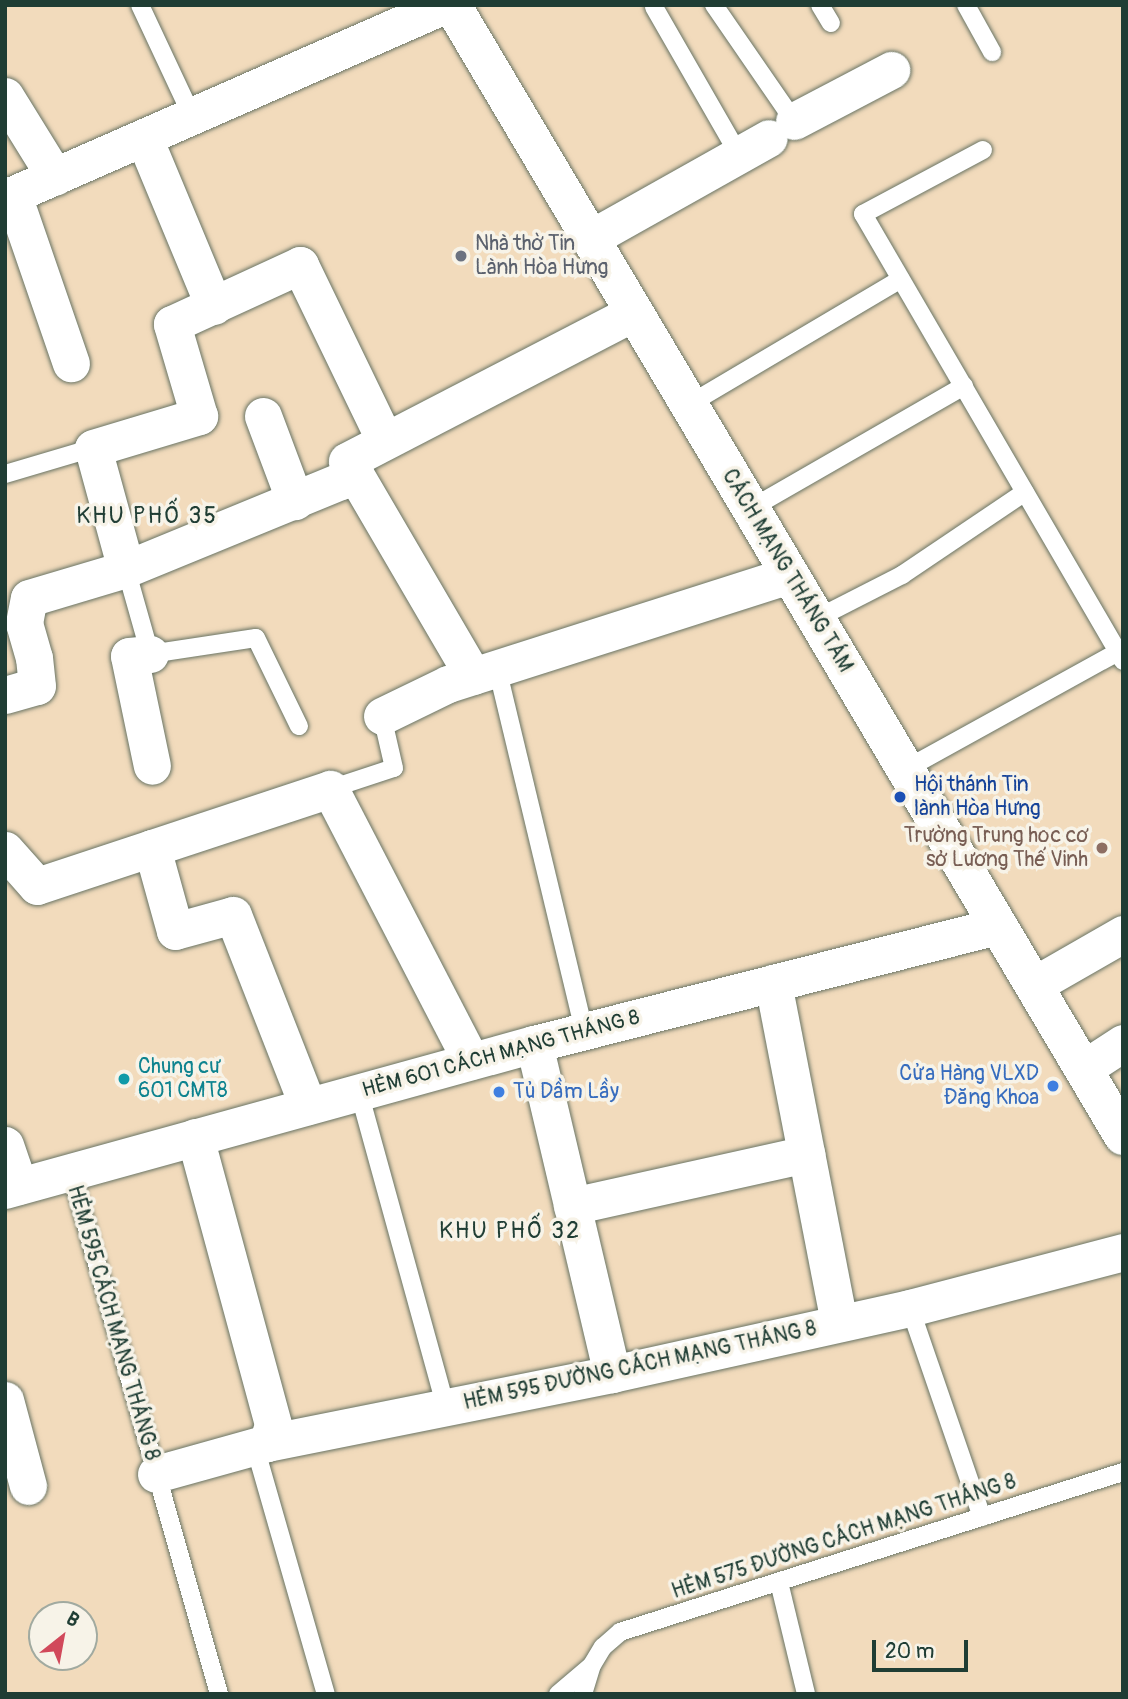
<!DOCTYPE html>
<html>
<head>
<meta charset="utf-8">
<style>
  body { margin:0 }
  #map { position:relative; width:1128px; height:1699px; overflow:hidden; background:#f2dbbc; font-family:Pangolin,sans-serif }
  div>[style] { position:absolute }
  .roads { filter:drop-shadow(0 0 2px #697464) drop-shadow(0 0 2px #697464) }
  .service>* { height:18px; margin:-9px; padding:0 9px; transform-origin:9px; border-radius:9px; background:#fff }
  .minor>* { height:37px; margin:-18.5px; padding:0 18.5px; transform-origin:18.5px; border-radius:18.5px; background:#fff }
  .primary>* { height:38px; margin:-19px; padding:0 19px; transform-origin:19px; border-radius:19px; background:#fff }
  .dots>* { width:19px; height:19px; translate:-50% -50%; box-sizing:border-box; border:4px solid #f7f3e8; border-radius:50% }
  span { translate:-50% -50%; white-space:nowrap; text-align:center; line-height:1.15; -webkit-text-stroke:7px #f7f3e8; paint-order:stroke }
  .worship-label { font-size:21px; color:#5b616d }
  .left { translate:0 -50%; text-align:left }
  .street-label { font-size:21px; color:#1f3d34 }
  .transit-label { font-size:21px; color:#164399 }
  .education-label { font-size:21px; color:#785e54 }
  .right { translate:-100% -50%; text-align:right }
  .culture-label { font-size:21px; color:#0d838f }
  .shop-label { font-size:21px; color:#366cbe }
  .neighbourhood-label { font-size:23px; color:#1f3d34; letter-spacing:2px }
  .frame { position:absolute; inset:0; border:7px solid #1f3d34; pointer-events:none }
  .north { position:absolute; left:28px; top:1601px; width:70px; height:70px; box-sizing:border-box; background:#f7f3e8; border:2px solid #a1aaa0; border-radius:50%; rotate:31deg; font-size:19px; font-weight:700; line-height:28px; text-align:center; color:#1f3d34 }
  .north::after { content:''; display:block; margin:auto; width:24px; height:32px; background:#d1495b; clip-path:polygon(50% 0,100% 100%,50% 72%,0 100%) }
  .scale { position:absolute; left:872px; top:1640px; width:96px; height:32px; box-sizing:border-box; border:4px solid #1f3d34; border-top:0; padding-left:9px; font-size:21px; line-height:24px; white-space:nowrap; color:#1f3d34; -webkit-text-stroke:5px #f7f3e8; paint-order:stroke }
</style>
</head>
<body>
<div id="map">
  <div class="roads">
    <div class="service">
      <i style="left:140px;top:5px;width:123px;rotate:64.9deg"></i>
      <i style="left:714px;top:5px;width:141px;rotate:55.4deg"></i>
      <i style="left:820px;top:5px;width:21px;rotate:59deg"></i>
      <i style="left:966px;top:5px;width:54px;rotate:61deg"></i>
      <i style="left:654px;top:7px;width:168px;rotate:60.1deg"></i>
      <i style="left:983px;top:150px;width:136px;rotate:151.9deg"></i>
      <i style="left:863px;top:214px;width:507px;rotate:59.79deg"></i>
      <i style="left:688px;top:405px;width:247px;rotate:-30.6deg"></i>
      <i style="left:5px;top:474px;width:92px;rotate:-16.5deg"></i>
      <i style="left:750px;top:509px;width:247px;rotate:-29.9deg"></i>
      <i style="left:126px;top:569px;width:88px;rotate:74.2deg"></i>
      <i style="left:150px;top:654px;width:107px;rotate:-8.6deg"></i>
      <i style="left:256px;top:638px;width:98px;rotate:64deg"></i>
      <i style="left:816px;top:619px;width:97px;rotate:-27.1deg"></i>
      <i style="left:902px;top:575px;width:148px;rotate:-34deg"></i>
      <i style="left:497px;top:668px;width:373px;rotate:76.5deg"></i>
      <i style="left:906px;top:769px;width:242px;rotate:-28.9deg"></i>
      <i style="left:1118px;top:652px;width:10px;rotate:61deg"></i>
      <i style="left:330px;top:789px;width:67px;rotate:-18.2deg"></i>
      <i style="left:394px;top:768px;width:53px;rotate:-103deg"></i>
      <i style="left:359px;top:1092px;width:327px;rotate:74.6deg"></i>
      <i style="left:71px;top:1172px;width:543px;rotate:74.17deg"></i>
      <i style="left:910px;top:1308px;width:221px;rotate:71deg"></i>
      <i style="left:267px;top:1443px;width:20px;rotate:114deg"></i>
      <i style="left:259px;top:1461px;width:242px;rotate:74deg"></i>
      <i style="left:779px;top:1582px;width:115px;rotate:76.4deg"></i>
      <i style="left:558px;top:1694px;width:42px;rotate:-40.2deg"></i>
      <i style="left:583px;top:1694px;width:30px;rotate:-73deg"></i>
      <i style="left:592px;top:1665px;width:21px;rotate:-59deg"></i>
      <i style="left:603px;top:1647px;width:23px;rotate:-41deg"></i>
      <i style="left:620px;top:1632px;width:528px;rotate:-17.65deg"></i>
    </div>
    <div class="minor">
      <i style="left:5px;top:96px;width:95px;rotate:58.3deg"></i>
      <i style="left:794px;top:121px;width:110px;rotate:-27.7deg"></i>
      <i style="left:144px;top:138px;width:182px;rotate:67.4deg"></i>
      <i style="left:13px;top:195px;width:178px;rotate:71deg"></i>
      <i style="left:5px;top:198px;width:480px;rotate:-23.7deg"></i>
      <i style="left:589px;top:239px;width:206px;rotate:-29.3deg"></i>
      <i style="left:263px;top:416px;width:91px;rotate:69.4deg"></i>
      <i style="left:355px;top:474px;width:234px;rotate:59.7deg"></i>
      <i style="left:126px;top:569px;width:125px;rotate:-105.3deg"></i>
      <i style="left:93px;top:448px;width:111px;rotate:-16.8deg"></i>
      <i style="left:199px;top:416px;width:96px;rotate:-106.4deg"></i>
      <i style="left:172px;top:324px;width:141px;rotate:-24.7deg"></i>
      <i style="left:300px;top:265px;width:195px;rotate:64.2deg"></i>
      <i style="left:150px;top:654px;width:21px;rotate:175deg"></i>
      <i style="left:129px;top:656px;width:112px;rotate:78.2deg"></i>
      <i style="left:5px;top:695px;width:33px;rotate:-16deg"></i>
      <i style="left:37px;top:686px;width:28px;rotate:-96deg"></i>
      <i style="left:34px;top:658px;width:36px;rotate:-106deg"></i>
      <i style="left:24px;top:623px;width:25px;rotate:-79deg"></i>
      <i style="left:29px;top:598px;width:101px;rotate:-16.6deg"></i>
      <i style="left:126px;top:569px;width:232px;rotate:-22.3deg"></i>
      <i style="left:341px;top:481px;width:16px;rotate:-27deg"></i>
      <i style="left:355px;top:474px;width:15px;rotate:-122deg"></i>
      <i style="left:347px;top:461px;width:322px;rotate:-27.4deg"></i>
      <i style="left:382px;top:716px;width:73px;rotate:-25.9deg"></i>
      <i style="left:448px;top:684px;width:359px;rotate:-17.7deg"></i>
      <i style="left:152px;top:848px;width:188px;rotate:-18.3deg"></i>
      <i style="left:330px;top:789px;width:306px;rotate:62.6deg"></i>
      <i style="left:5px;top:850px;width:48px;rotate:48.4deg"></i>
      <i style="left:37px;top:886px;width:121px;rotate:-18.3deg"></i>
      <i style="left:152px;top:848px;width:86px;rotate:74.5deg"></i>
      <i style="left:175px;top:931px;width:60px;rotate:-15.4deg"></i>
      <i style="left:233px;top:915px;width:205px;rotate:68.6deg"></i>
      <i style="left:773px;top:983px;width:346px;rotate:79deg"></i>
      <i style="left:1034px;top:985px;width:103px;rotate:-29.8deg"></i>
      <i style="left:534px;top:1044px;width:339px;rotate:76.7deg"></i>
      <i style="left:1083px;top:1069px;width:48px;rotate:-33deg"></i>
      <i style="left:195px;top:1137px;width:298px;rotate:74.8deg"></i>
      <i style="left:273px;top:1425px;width:19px;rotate:108deg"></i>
      <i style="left:5px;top:1145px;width:43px;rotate:71.1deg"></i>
      <i style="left:5px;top:1190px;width:549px;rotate:-15.43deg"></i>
      <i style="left:534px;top:1044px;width:479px;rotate:-14.3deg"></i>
      <i style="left:572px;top:1206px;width:240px;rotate:-12.5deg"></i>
      <i style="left:5px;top:1400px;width:89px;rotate:75deg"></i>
      <i style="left:156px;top:1474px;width:115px;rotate:-15.6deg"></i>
      <i style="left:267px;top:1443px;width:352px;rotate:-11.3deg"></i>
      <i style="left:612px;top:1374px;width:305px;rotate:-12.5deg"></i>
      <i style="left:910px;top:1308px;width:220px;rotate:-14.7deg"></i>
    </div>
    <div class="primary">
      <i style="left:452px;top:5px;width:1315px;rotate:59.32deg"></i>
    </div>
  </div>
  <div class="dots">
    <i style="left:461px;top:256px;background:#6b7280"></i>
    <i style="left:900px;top:797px;background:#1a4fb4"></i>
    <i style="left:1102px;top:848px;background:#8d6e63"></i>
    <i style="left:124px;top:1079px;background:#0f9aa8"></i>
    <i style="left:1053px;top:1086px;background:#3f7fe0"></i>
    <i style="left:499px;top:1092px;background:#3f7fe0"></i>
  </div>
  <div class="worship-label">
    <span class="left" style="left:475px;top:256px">Nhà thờ Tin<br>Lành Hòa Hưng</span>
  </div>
  <div class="street-label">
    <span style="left:787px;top:571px;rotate:59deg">CÁCH MẠNG THÁNG TÁM</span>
    <span style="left:501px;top:1054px;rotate:-15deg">HẺM 601 CÁCH MẠNG THÁNG 8</span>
    <span style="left:113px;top:1323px;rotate:74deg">HẺM 595 CÁCH MẠNG THÁNG 8</span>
    <span style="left:640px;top:1366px;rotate:-12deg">HẺM 595 ĐƯỜNG CÁCH MẠNG THÁNG 8</span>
    <span style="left:844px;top:1537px;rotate:-18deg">HẺM 575 ĐƯỜNG CÁCH MẠNG THÁNG 8</span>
  </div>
  <div class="transit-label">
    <span class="left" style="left:914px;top:797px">Hội thánh Tin<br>lành Hòa Hưng</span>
  </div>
  <div class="education-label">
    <span class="right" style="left:1088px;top:848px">Trường Trung học cơ<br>sở Lương Thế Vinh</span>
  </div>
  <div class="culture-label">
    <span class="left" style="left:138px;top:1079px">Chung cư<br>601 CMT8</span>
  </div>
  <div class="shop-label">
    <span class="right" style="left:1039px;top:1086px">Cửa Hàng VLXD<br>Đăng Khoa</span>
    <span class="left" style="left:513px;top:1092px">Tủ Dầm Lầy</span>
  </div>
  <div class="neighbourhood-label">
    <span style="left:147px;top:516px">KHU PHỐ 35</span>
    <span style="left:510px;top:1231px">KHU PHỐ 32</span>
  </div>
  <div class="frame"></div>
  <div class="north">B</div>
  <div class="scale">20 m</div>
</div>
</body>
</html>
